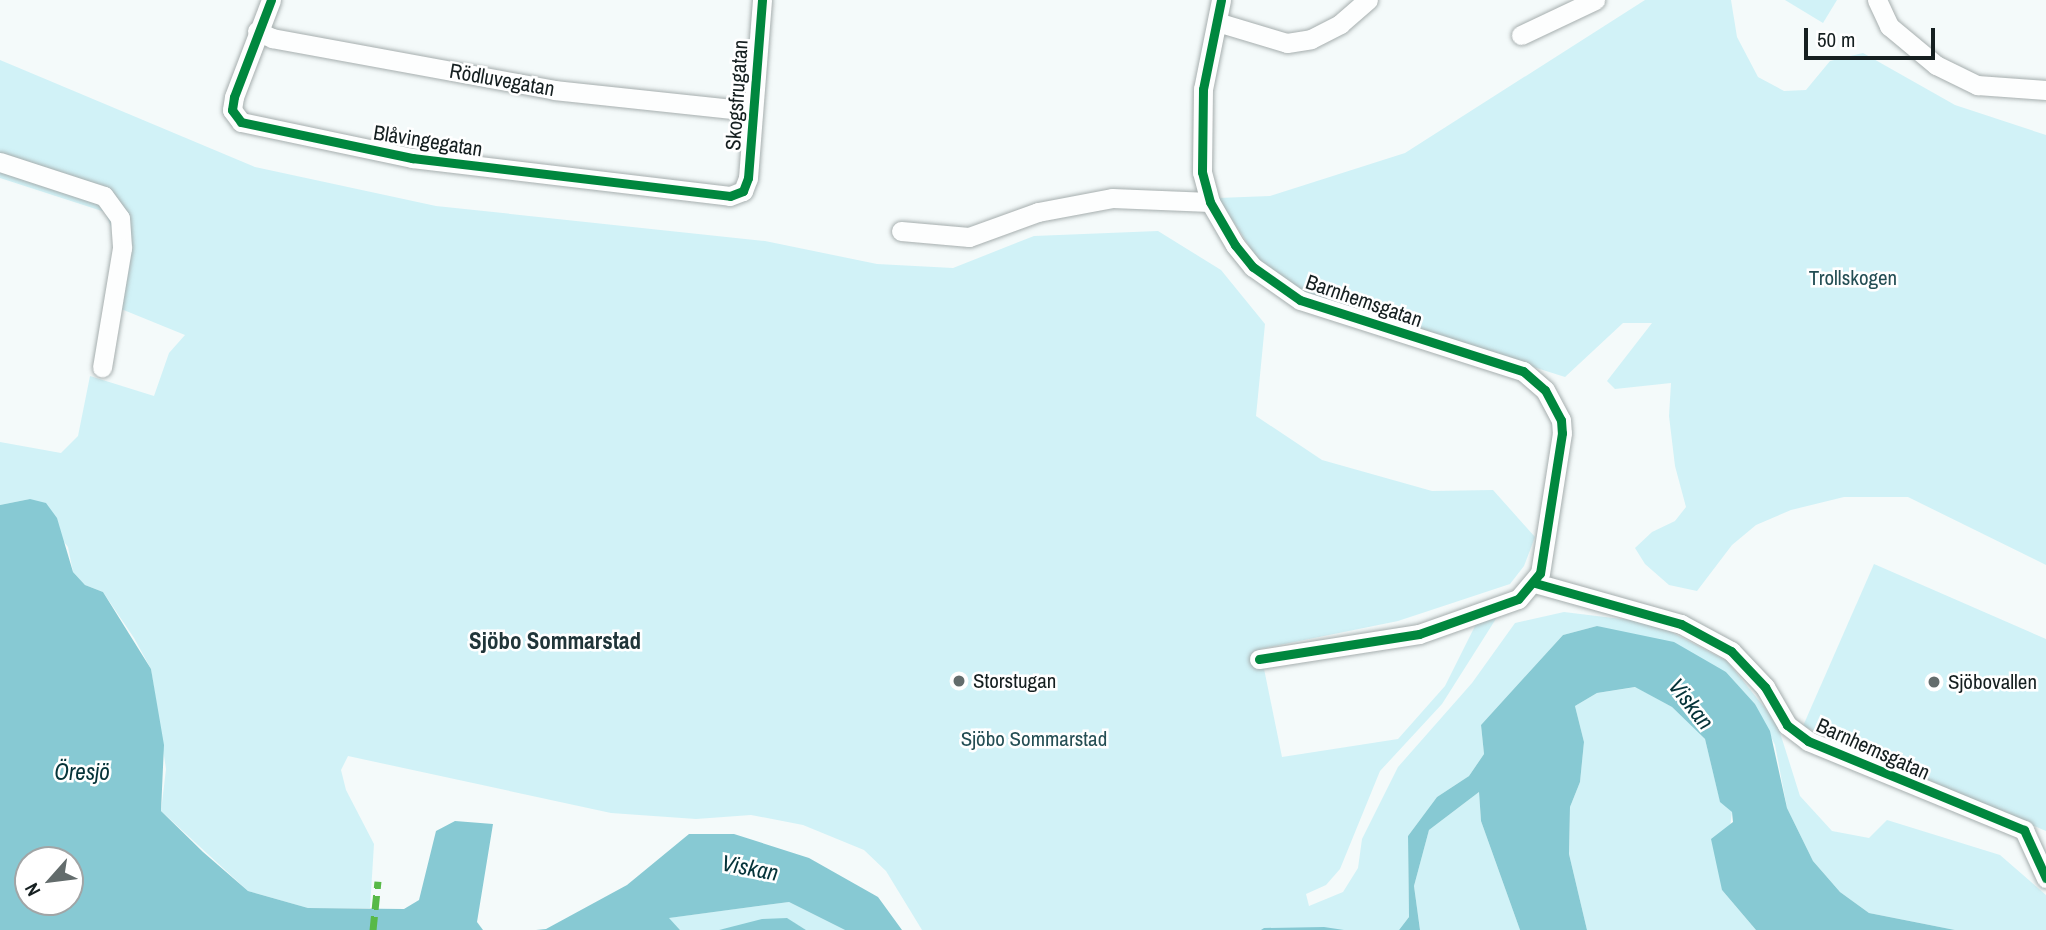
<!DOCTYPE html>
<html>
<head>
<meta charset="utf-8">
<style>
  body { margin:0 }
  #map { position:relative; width:2046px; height:930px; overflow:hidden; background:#f4fafa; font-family:"Archivo Narrow",sans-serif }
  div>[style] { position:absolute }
  .green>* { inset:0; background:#d1f2f7 }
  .water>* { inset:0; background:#87c9d3 }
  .roads { filter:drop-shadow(0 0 2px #a6aeae) drop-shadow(0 0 2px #a6aeae) }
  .street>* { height:19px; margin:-9.5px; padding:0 9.5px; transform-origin:9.5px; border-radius:9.5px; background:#fdfefe }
  .quiet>* { height:7px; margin-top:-3.5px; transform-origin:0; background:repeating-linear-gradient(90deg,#58b947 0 14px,transparent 0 21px) }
  .cycleway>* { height:9px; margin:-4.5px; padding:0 4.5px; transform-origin:4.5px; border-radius:4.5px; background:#00873e }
  .dots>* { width:19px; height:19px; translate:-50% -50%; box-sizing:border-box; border:4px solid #fff; border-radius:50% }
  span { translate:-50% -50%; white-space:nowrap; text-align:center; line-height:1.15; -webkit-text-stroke:5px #fff; paint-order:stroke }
  .street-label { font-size:21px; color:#151f20 }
  .park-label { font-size:21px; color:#244e54 }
  .poi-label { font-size:21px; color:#151f20 }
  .left { translate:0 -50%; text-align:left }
  .neighbourhood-label { font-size:23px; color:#203539; font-weight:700 }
  .water-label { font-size:23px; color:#053339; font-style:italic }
  .north { position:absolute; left:14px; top:846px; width:70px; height:70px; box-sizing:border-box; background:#fff; border:2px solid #a1a5a6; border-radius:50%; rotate:242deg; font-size:19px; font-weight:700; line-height:28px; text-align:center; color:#151f20 }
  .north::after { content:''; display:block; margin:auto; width:24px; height:32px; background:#636c6c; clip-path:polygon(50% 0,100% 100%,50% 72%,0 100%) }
  .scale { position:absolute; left:1804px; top:28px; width:131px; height:32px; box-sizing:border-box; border:4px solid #151f20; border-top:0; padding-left:9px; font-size:21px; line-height:24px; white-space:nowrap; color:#151f20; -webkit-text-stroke:5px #fff; paint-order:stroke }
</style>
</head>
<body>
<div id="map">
  <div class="green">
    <i style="clip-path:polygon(1645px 0,1731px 0,1737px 37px,1758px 77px,1784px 91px,1806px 90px,1830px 61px,1863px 53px,1955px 105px,2046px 135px,2046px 565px,1908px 497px,1844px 497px,1791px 510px,1756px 525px,1732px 545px,1697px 591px,1669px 585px,1645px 564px,1635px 548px,1652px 532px,1675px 521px,1686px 507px,1675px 466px,1669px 416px,1671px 383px,1615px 389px,1607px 381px,1652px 323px,1623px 323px,1565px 377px,1290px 289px,1261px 264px,1218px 198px,1270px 196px,1405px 153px)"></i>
    <i style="clip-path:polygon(1785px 0,1837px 0,1823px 23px)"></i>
    <i style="clip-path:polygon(0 60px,255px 167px,436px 206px,765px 241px,877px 264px,953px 268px,1034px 236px,1158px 231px,1221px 270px,1265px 324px,1256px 416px,1322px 460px,1432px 491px,1493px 490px,1535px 537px,1524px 566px,1510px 584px,1398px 621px,1260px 649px,1282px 757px,1398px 739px,1445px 686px,1476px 624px,1499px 614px,1442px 704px,1380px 771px,1340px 869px,1326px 885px,1306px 894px,1309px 906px,1343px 892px,1358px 868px,1362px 839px,1398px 767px,1472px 683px,1515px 623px,1564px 612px,1654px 623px,1727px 661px,1777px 723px,1800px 796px,1832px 831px,1869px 838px,1887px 820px,2000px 855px,2046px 895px,2046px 930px,1955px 930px,1869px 913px,1840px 892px,1813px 861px,1787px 808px,1775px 745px,1755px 704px,1726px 672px,1597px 626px,1563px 635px,1481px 725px,1484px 754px,1469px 776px,1437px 797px,1408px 836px,1409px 917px,1399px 930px,922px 930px,886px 871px,864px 850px,803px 825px,751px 815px,696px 819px,611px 813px,348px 756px,341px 770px,346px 790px,374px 844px,370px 908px,308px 908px,248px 891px,161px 811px,166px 769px,151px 669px,134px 638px,103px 592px,85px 585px,73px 572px,68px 547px,30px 499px,0 505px,0 442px,61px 453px,78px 436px,90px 376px,154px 396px,169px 353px,185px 335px,104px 302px,116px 240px,105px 212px,0 178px)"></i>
    <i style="clip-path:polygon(1874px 564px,2046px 639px,2046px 831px,1803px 726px)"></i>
    <i style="clip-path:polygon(1636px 687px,1672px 707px,1705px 739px,1720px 801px,1732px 812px,1722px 890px,1756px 930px,1587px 930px,1569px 854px,1570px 807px,1580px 782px,1584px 742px,1575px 706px,1597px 693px)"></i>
    <i style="clip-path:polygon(1479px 792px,1481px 821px,1520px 930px,1420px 930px,1414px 886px,1429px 830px)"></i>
    <i style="clip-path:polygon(789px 902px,845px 930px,806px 930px,786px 918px,719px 930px,680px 930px,668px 918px)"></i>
  </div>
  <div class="water">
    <i style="clip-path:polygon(evenodd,30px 499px,46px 503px,57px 518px,73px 572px,85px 585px,103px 592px,151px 669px,164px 745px,161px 811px,203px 852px,248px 891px,308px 908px,404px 909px,419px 900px,436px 831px,455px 821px,493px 824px,477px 922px,483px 930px,0 930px,0 505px,30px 499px,28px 860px,70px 860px,70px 902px,28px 902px,28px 860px)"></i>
    <i style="clip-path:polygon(1597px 626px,1674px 642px,1726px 672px,1755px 704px,1770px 731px,1787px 808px,1813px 861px,1840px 892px,1869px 913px,1955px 930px,1756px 930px,1722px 890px,1711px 839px,1733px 822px,1732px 812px,1720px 802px,1705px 739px,1672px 707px,1635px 687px,1597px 693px,1575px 706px,1584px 742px,1580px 782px,1570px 807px,1569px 854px,1587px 930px,1520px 930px,1481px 821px,1479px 792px,1429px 830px,1414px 886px,1420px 930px,1399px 930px,1409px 917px,1408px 836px,1437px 797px,1469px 776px,1484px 754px,1481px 725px,1563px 635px)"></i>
    <i style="clip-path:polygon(689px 834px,734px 834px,809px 858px,878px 897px,902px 930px,845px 930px,789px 902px,669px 918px,680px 930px,536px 930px,546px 929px,627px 885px)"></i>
    <i style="clip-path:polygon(787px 918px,806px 930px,719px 930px,762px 919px)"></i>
    <i style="clip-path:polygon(1324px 927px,1344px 930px,1261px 930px,1264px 928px)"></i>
  </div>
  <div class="roads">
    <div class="street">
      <i style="left:271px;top:0;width:104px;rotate:110.9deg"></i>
      <i style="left:234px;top:97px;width:13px;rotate:99deg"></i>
      <i style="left:232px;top:110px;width:15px;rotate:53deg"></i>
      <i style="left:241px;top:122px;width:175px;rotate:11.9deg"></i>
      <i style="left:412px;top:158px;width:320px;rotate:6.8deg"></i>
      <i style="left:730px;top:196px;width:14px;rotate:-21deg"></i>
      <i style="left:743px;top:191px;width:14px;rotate:-69deg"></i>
      <i style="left:748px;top:178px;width:179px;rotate:-85.5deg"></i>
      <i style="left:1221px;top:0;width:91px;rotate:101.4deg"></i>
      <i style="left:1203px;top:89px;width:83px;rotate:90.7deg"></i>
      <i style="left:1202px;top:172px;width:31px;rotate:75deg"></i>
      <i style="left:1210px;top:202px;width:50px;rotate:59.8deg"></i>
      <i style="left:1235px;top:245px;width:28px;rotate:51deg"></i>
      <i style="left:1253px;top:267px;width:57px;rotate:35.1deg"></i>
      <i style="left:1300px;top:300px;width:234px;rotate:17.7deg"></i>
      <i style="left:1523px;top:371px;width:29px;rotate:41deg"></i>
      <i style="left:1545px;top:390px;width:34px;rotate:62deg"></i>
      <i style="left:1561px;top:420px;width:13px;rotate:86deg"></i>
      <i style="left:1562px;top:433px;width:142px;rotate:98.9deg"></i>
      <i style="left:1540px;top:573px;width:34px;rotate:130deg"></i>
      <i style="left:1518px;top:599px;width:105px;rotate:160.5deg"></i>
      <i style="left:1419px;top:634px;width:162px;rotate:171.1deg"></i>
      <i style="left:1877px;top:0;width:29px;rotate:65deg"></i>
      <i style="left:1889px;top:26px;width:61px;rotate:39.7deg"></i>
      <i style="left:1936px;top:65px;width:46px;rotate:26deg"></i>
      <i style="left:1977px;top:85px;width:69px;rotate:4.1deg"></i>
      <i style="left:1217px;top:22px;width:73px;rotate:16.7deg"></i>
      <i style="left:1287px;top:43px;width:24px;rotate:-9deg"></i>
      <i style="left:1311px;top:39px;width:33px;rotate:-27deg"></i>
      <i style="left:1340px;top:24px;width:37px;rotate:-41deg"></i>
      <i style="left:257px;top:31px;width:17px;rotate:25deg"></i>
      <i style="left:272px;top:38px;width:287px;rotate:10.4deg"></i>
      <i style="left:554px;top:90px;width:198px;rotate:6.1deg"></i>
      <i style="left:1521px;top:35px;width:82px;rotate:-25.3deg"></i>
      <i style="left:0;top:162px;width:109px;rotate:18.1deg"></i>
      <i style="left:104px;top:196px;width:27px;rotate:54deg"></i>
      <i style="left:120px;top:218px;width:30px;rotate:86deg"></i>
      <i style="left:122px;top:248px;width:121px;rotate:99.5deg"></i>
      <i style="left:901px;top:231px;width:68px;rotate:5deg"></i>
      <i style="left:969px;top:237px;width:73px;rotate:-19.9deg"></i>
      <i style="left:1038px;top:212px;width:75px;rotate:-10.7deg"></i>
      <i style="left:1112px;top:198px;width:98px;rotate:2.3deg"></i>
      <i style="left:1535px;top:583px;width:152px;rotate:15.7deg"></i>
      <i style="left:1681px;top:624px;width:57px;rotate:28.4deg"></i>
      <i style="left:1731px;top:651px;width:50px;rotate:46.6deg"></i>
      <i style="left:1765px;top:687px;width:44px;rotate:59.9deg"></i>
      <i style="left:1787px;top:725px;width:26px;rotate:37deg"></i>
      <i style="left:1808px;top:741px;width:234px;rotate:22.4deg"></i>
      <i style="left:2024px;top:830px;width:53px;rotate:65.4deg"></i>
    </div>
  </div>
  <div class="quiet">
    <i style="left:373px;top:930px;width:49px;rotate:-84.2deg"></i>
  </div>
  <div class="cycleway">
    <i style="left:271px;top:0;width:104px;rotate:110.9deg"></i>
    <i style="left:234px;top:97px;width:13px;rotate:99deg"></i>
    <i style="left:232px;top:110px;width:15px;rotate:53deg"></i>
    <i style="left:241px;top:122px;width:175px;rotate:11.9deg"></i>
    <i style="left:412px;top:158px;width:320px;rotate:6.8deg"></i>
    <i style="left:730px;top:196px;width:14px;rotate:-21deg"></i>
    <i style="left:743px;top:191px;width:14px;rotate:-69deg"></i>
    <i style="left:748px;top:178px;width:179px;rotate:-85.5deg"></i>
    <i style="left:1221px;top:0;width:91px;rotate:101.4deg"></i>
    <i style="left:1203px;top:89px;width:83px;rotate:90.7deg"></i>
    <i style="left:1202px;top:172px;width:31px;rotate:75deg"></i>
    <i style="left:1210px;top:202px;width:50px;rotate:59.8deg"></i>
    <i style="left:1235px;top:245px;width:28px;rotate:51deg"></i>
    <i style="left:1253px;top:267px;width:57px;rotate:35.1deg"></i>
    <i style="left:1300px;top:300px;width:234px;rotate:17.7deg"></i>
    <i style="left:1523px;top:371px;width:29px;rotate:41deg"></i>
    <i style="left:1545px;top:390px;width:34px;rotate:62deg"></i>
    <i style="left:1561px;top:420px;width:13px;rotate:86deg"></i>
    <i style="left:1562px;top:433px;width:142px;rotate:98.9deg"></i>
    <i style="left:1540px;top:573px;width:34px;rotate:130deg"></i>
    <i style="left:1518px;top:599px;width:105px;rotate:160.5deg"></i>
    <i style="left:1419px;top:634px;width:162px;rotate:171.1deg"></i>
    <i style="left:1535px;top:583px;width:152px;rotate:15.7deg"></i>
    <i style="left:1681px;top:624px;width:57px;rotate:28.4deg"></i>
    <i style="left:1731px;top:651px;width:50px;rotate:46.6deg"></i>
    <i style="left:1765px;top:687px;width:44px;rotate:59.9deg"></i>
    <i style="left:1787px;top:725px;width:26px;rotate:37deg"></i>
    <i style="left:1808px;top:741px;width:234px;rotate:22.4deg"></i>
    <i style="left:2024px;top:830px;width:53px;rotate:65.4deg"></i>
  </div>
  <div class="dots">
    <i style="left:959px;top:681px;background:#636c6c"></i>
    <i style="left:1934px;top:682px;background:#636c6c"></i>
  </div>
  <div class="street-label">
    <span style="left:502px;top:80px;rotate:10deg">Rödluvegatan</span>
    <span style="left:737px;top:95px;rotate:-86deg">Skogsfrugatan</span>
    <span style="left:428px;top:141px;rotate:9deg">Blåvingegatan</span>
    <span style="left:1364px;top:301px;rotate:19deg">Barnhemsgatan</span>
    <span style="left:1873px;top:749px;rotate:24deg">Barnhemsgatan</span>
  </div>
  <div class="park-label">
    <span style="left:1853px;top:278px">Trollskogen</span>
    <span style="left:1034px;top:739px">Sjöbo Sommarstad</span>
  </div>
  <div class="poi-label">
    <span class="left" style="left:973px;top:681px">Storstugan</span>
    <span class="left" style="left:1948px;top:682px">Sjöbovallen</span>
  </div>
  <div class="neighbourhood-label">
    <span style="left:555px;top:641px">Sjöbo Sommarstad</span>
  </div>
  <div class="water-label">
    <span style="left:1691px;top:704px;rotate:52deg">Viskan</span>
    <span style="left:82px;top:772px">Öresjö</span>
    <span style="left:750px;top:868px;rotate:11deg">Viskan</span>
  </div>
  <div class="north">N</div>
  <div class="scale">50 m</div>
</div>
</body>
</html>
